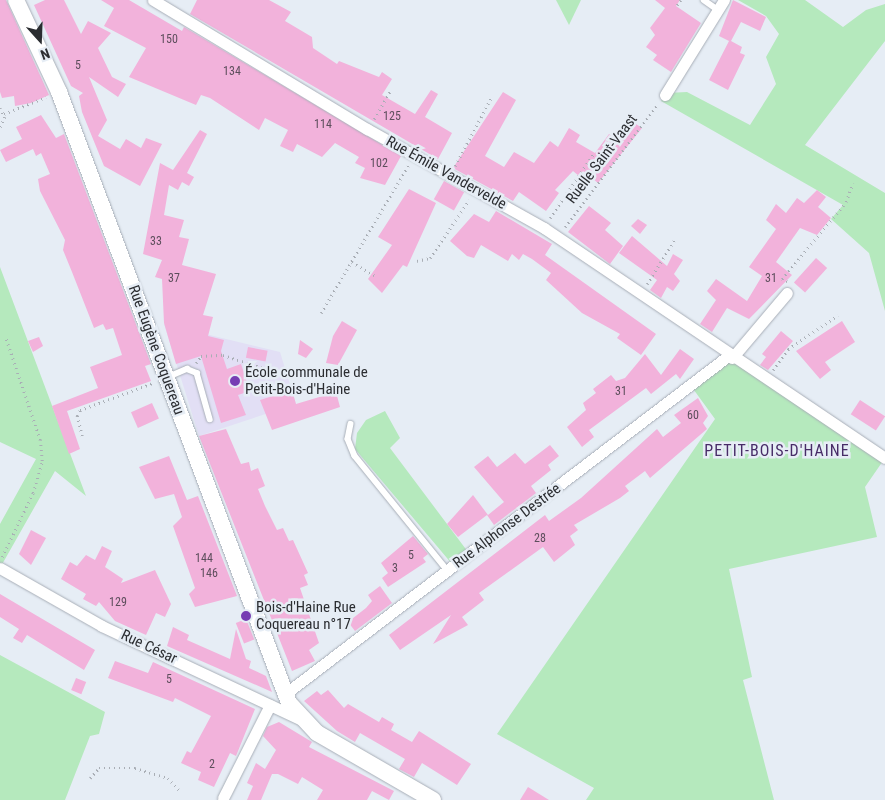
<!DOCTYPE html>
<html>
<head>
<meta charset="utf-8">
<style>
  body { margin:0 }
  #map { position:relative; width:885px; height:800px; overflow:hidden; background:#e6edf5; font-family:"Roboto Condensed",sans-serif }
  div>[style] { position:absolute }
  .education>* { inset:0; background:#e2dff5 }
  .green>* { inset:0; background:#b5e9bd }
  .building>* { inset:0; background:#f2b2db; transform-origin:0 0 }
  .path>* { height:2.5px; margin-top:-1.25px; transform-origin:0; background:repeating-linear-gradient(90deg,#a9aeb5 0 1px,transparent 0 5px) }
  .roads { filter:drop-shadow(0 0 1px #a8aeb7) drop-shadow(0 0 1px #a8aeb7) }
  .lane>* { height:5.5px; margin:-2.75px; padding:0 2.75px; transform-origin:2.75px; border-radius:2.75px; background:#fff }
  .street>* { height:11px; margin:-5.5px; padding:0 5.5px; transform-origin:5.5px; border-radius:5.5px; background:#fff }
  .secondary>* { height:16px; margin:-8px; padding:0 8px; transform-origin:8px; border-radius:8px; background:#fff }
  .dots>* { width:14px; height:14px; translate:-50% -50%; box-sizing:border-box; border:2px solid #e6edf5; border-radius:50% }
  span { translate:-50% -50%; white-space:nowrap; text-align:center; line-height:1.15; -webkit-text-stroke:5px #e6edf5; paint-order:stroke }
  .number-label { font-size:12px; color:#5d4e5c }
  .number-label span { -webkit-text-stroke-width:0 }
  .street-label { font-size:15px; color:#2b2d31 }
  .poi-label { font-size:15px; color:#2b2d31 }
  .left { translate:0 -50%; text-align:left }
  .neighbourhood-label { font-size:16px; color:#472c67; letter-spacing:1px }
  .north { position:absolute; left:15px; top:15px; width:50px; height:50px; -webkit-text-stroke:4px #e6edf5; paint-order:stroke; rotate:160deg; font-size:14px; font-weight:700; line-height:20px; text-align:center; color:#2b2d31 }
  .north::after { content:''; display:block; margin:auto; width:18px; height:22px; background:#2b2d31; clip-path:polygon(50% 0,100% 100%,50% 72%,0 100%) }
</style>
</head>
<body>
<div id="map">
  <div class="education">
    <i style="clip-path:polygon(164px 324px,280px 352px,296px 404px,199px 436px)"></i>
  </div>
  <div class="green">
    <i style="clip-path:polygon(556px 0,581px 0,569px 25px)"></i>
    <i style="clip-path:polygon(738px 0,805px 0,843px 27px,866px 10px,885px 4px,885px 41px,805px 145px,885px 193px,885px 311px,869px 253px,831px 219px,843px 205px,661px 101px,667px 93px,687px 92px,750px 125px,776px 84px,766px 57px,779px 34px,766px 16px)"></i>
    <i style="clip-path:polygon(0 267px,86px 496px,55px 471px,0 568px,0 524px,36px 459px,0 442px)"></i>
    <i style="clip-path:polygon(728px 356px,885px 458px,865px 487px,877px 537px,729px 569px,752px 677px,743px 680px,774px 800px,586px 800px,594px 788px,497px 734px,715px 419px,691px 386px)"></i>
    <i style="clip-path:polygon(385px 411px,400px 438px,390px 448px,468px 552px,452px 564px,355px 449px,357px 433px,366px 420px)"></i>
    <i style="clip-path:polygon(0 655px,105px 712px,99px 734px,90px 736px,65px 800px,0 800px)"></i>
  </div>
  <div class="building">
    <i style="clip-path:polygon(0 0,6px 0,49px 95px,31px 103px,15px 106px,14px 96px,2px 98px,0 92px)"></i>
    <i style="clip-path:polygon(45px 0,64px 0,81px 34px,88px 21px,111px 33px,98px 48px,112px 77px,126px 84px,118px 97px,89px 77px,107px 120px,98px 136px,120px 149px,126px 139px,141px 148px,146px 138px,162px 144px,140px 186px,104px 166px,82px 112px,79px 96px,83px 93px,71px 86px,34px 5px)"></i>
    <i style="clip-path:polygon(101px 0,129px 0,182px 31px,184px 27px,401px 156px,385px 185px,360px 178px,365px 168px,355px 163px,359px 157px,335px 143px,322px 157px,297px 144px,293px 152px,280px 146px,288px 130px,265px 118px,259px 130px,210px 98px,201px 95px,196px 105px,129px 77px,146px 48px,104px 26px,114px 8px)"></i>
    <i style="clip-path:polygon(197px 0,269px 0,291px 12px,285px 21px,312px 37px,313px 48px,337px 64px,339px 61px,379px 77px,382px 72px,392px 79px,382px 95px,415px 114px,431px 90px,438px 94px,425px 117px,452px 133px,438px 159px,190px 14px)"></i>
    <i style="clip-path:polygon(655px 0,680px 0,676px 6px,701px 23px,671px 72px,653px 60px,657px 55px,646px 47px,655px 35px,650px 28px,665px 8px)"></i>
    <i style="clip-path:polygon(733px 0,766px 17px,760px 31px,741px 22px,731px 41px,742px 47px,740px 53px,745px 55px,728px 90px,709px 80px,729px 41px,719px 36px)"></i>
    <i style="clip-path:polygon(503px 92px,516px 100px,485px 156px,504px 167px,514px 152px,534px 163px,550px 141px,558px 147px,569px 128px,580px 135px,576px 142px,595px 153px,609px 134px,618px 141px,633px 122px,642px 128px,598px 183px,583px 171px,579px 176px,573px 171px,555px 190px,559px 193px,546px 211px,519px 192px,513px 201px,453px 168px)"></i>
    <i style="clip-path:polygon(41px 115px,56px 138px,64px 134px,151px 364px,145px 366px,151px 381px,67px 411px,80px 449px,69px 454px,52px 406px,98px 388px,90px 367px,122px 355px,113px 328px,106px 330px,103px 324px,94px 328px,72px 272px,63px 250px,65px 240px,40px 191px,38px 179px,50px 174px,41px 153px,36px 156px,33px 149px,6px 162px,0 150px,22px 139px,16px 127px)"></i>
    <i style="clip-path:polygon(200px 130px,207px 134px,187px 173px,194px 177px,189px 186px,182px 182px,178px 190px,169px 185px,164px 215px,184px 220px,179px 237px,189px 239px,182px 265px,216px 274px,203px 315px,213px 317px,208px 336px,224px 340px,221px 351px,227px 369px,241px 364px,250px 391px,238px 395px,246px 415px,221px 423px,201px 356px,176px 364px,164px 323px,162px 279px,155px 277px,162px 260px,143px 254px,160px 163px,173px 170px)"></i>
    <i style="left:444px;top:181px;width:23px;height:21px;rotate:29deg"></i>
    <i style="clip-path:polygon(409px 189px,436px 203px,407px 267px,403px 265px,382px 293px,368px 279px,392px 245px,378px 237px)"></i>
    <i style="clip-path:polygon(817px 190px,826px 197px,818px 207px,831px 218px,817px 235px,800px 228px,776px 262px,792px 275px,749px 319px,727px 308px,712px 332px,700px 324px,716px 300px,707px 291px,716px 279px,747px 301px,762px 276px,749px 267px,776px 229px,766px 220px,776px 204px,786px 213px,797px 198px,804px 203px)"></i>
    <i style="clip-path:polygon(589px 206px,611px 223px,605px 230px,623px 246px,610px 264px,568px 232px)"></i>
    <i style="clip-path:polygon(496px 211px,552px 244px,545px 255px,656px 334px,641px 355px,617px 338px,620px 334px,582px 313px,546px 280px,551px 273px,532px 259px,523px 254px,519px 260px,512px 254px,508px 261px,481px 245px,474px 258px,467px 256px,450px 241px,474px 214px,489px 222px)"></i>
    <i style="clip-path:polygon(638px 219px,647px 225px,640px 234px,631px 226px)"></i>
    <i style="clip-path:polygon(632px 236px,667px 266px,673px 254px,683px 260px,674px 274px,680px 281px,673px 291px,667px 287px,661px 298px,650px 290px,657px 280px,619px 253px)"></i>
    <i style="left:816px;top:258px;width:15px;height:33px;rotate:42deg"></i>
    <i style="clip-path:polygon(342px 321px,357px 330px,338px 365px,326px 363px,333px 336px)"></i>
    <i style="clip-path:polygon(842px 321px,855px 342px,825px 362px,831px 370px,820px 379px,796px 351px)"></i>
    <i style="clip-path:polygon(781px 331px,793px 341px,768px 370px,760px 365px,766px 357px,762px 354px)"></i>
    <i style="clip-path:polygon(39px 337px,43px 346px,33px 352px,28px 341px)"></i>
    <i style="clip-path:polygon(300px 340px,313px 349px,306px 358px,298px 354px)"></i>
    <i style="left:248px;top:347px;width:20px;height:11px;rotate:11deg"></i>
    <i style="clip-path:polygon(680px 349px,694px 359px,680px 379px,676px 374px,651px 394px,646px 388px,589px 430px,594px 437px,582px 447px,567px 427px,586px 410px,583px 403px,596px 393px,593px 389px,611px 375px,616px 381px,625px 378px,645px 354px,661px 375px)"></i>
    <i style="clip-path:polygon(292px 390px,296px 404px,336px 392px,340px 407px,272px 430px,260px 400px)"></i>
    <i style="clip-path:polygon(698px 398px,708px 416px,703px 423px,707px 429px,650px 478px,645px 471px,625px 486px,629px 491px,620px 498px,574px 525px,578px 530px,570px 536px,575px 545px,554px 562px,543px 547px,479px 593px,484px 600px,462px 617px,468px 625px,433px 644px,451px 615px,400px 650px,389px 635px,545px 515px,549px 521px,581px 498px,657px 429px,663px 437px,681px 423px,674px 415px)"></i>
    <i style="left:860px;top:400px;width:30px;height:17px;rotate:33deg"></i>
    <i style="left:152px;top:403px;width:17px;height:23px;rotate:66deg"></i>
    <i style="clip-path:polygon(226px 429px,241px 464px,249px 462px,251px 471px,258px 468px,265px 486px,258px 489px,265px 506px,277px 530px,283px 528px,289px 541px,293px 540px,308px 573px,304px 575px,308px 585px,300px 588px,319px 643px,309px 650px,315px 661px,292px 671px,199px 436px)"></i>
    <i style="clip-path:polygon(550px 445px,559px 456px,548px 465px,551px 470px,531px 486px,536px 493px,494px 525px,487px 515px,458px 537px,447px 524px,473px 495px,488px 515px,504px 502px,474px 467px,488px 456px,497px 467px,515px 453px,525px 464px)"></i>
    <i style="clip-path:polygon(169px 456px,187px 500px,198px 496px,237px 596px,195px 607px,189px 594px,195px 588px,173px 526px,182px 517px,174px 494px,155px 499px,139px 467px)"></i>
    <i style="clip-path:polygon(31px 530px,46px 538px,31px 565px,19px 554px)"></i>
    <i style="clip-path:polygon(413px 536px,428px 554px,423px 558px,426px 562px,388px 587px,382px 578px,388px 573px,381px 563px)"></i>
    <i style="clip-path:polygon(102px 546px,112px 551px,105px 567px,123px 579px,121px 583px,155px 570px,171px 604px,165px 617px,156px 613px,146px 635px,115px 621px,99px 602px,96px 606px,83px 599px,86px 594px,61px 579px,70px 562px,77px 566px,86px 555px,95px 560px)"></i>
    <i style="clip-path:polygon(380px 586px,392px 603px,355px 631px,348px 622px,366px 608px,372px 601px,368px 595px)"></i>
    <i style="clip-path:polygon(0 594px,95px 650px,84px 670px,27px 635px,22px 643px,13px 638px,19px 629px,0 617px)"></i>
    <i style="left:246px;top:619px;width:22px;height:11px;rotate:68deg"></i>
    <i style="clip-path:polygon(173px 627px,189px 635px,187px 640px,230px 659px,236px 629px,246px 659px,251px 661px,249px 668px,266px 676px,272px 692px,167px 646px)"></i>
    <i style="clip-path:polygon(115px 661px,148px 673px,153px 662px,255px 709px,236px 756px,230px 753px,214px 787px,198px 780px,201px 772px,181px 763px,187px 751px,191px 753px,211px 716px,175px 698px,173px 702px,108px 678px)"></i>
    <i style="left:76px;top:678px;width:11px;height:13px;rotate:22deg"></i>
    <i style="clip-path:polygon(328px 690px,344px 708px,348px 704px,379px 722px,382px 717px,394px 724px,391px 730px,412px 742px,419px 731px,471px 764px,457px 785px,422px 763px,414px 777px,399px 769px,405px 759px,360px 733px,355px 742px,337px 731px,304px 701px,317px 691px,321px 695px)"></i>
    <i style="clip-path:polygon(279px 722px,312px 742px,309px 747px,394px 791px,389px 800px,372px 791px,367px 800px,317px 800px,323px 790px,302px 777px,298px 784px,278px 774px,272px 774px,261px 800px,247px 800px,253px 786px,247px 783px,256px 763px,265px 769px,276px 750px,263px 736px,267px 727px)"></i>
    <i style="clip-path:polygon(528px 787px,549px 800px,520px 800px)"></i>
  </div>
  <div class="path">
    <i style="left:677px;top:5px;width:6px;rotate:-51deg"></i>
    <i style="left:0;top:108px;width:10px;rotate:61deg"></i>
    <i style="left:5px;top:117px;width:12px;rotate:114deg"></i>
    <i style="left:4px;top:114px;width:45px;rotate:-22deg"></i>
    <i style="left:374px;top:119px;width:34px;rotate:-60deg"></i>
    <i style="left:455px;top:166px;width:77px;rotate:-62.1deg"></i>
    <i style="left:550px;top:218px;width:78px;rotate:-55.9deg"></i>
    <i style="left:565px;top:227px;width:154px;rotate:-52.9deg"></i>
    <i style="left:417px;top:261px;width:13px;rotate:-13deg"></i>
    <i style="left:430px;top:258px;width:70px;rotate:-56.1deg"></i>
    <i style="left:352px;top:262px;width:26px;rotate:31deg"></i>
    <i style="left:787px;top:282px;width:6px;rotate:-149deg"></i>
    <i style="left:782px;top:279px;width:100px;rotate:-50.3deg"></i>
    <i style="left:846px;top:202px;width:20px;rotate:-70deg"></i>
    <i style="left:647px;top:284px;width:53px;rotate:-58.1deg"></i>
    <i style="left:321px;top:313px;width:173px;rotate:-59.4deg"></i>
    <i style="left:196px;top:363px;width:9px;rotate:-54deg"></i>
    <i style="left:201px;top:356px;width:22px;rotate:-3deg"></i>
    <i style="left:223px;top:355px;width:42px;rotate:18deg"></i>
    <i style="left:263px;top:368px;width:29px;rotate:72deg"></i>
    <i style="left:773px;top:370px;width:26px;rotate:-54deg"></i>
    <i style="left:788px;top:349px;width:60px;rotate:-34.2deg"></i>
    <i style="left:82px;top:436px;width:21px;rotate:-104deg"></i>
    <i style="left:77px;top:416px;width:7px;rotate:-63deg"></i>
    <i style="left:80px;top:410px;width:78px;rotate:-20.3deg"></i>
    <i style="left:2px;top:557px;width:71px;rotate:-64.2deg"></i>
    <i style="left:33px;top:493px;width:33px;rotate:-74deg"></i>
    <i style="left:42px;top:461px;width:21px;rotate:-95deg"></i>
    <i style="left:40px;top:440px;width:107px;rotate:-108.6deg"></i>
    <i style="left:90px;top:778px;width:13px;rotate:-48deg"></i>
    <i style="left:99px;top:768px;width:36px"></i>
    <i style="left:135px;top:768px;width:34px;rotate:17deg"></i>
    <i style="left:168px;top:778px;width:19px;rotate:47deg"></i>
  </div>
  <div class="roads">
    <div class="lane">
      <i style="left:704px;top:0;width:16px;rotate:35deg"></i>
      <i style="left:168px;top:377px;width:21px;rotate:-23deg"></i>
      <i style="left:187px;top:369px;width:11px;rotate:22deg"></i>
      <i style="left:197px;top:373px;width:48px;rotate:74.2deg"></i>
      <i style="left:351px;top:424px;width:15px;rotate:101deg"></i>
      <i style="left:348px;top:439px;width:18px;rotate:68deg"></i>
      <i style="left:355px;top:456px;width:148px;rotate:51deg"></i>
    </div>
    <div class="street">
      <i style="left:153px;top:0;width:250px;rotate:31.1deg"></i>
      <i style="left:367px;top:129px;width:203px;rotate:29.2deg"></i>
      <i style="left:544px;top:228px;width:411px;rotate:34deg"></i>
      <i style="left:665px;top:95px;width:112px;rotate:-58.2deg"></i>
      <i style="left:732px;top:358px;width:85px;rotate:-49.8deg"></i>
      <i style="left:0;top:568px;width:117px;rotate:29.6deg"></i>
      <i style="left:102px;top:626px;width:219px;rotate:25.2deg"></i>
      <i style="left:285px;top:694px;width:557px;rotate:-37.34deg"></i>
      <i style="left:223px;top:798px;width:104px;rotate:-63.2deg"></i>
    </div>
    <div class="secondary">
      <i style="left:16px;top:0;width:102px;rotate:64.9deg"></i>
      <i style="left:59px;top:92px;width:653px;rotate:69.37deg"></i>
      <i style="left:289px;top:703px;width:41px;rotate:47deg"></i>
      <i style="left:317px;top:733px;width:134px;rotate:30deg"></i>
    </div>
  </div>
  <div class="dots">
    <i style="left:235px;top:381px;background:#763db3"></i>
    <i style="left:246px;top:616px;background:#763db3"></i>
  </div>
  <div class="number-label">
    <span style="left:169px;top:40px">150</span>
    <span style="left:78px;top:66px">5</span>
    <span style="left:232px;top:72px">134</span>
    <span style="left:392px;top:117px">125</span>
    <span style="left:323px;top:125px">114</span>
    <span style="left:379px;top:164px">102</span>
    <span style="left:156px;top:242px">33</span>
    <span style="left:174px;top:279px">37</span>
    <span style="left:771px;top:279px">31</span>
    <span style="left:621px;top:392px">31</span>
    <span style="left:693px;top:416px">60</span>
    <span style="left:540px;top:539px">28</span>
    <span style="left:411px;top:556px">5</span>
    <span style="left:204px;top:559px">144</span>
    <span style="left:395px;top:569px">3</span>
    <span style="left:209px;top:574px">146</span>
    <span style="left:118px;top:603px">129</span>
    <span style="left:169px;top:680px">5</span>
    <span style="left:212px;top:765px">2</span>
  </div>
  <div class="street-label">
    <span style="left:602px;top:159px;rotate:-53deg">Ruelle Saint-Vaast</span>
    <span style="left:446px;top:173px;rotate:29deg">Rue Émile Vandervelde</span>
    <span style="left:156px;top:350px;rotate:70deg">Rue Eugène Coquereau</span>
    <span style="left:507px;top:526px;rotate:-37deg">Rue Alphonse Destrée</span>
    <span style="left:149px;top:647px;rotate:25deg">Rue César</span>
  </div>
  <div class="poi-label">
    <span class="left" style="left:245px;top:381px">École communale de<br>Petit-Bois-d'Haine</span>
    <span class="left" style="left:256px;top:616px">Bois-d'Haine Rue<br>Coquereau n°17</span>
  </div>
  <div class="neighbourhood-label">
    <span style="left:777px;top:451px">PETIT-BOIS-D'HAINE</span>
  </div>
  <div class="north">N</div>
</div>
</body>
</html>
